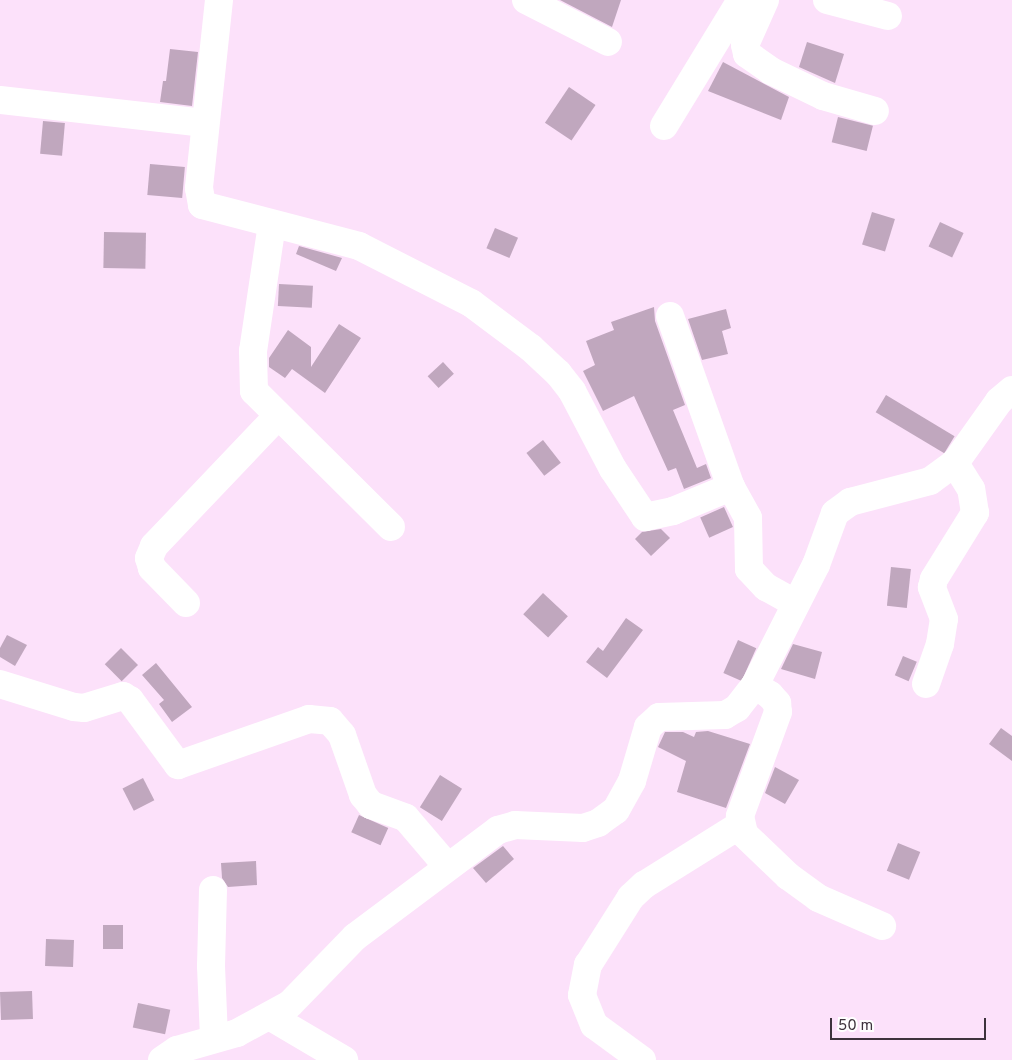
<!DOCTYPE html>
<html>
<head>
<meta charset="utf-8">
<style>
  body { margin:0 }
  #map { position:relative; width:1012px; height:1060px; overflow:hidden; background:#fce1fa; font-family:Overpass,sans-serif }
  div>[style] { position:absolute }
  .building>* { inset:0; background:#c0a7be; transform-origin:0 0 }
  .minor>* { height:28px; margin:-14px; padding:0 14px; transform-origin:14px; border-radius:14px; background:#fff }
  span { translate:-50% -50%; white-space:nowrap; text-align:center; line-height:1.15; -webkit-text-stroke:5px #fff; paint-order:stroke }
  .scale { position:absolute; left:830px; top:1018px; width:156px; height:22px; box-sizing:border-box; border:2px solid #3d323c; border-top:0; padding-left:6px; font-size:15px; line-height:18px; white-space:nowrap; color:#3d323c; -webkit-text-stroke:4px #fff; paint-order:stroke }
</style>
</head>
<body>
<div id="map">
  <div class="building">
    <i style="clip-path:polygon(560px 0,621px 0,612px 27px)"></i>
    <i style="clip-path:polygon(807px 42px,844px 54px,835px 83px,799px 67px)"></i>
    <i style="clip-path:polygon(170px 49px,198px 52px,192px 106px,160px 102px,163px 81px,166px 81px)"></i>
    <i style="clip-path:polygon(723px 62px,789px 97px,781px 120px,708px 91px)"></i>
    <i style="left:569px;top:87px;width:32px;height:43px;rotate:34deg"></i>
    <i style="left:838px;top:117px;width:36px;height:26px;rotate:14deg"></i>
    <i style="left:43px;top:121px;width:22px;height:33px;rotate:5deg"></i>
    <i style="left:150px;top:164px;width:35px;height:31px;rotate:5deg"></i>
    <i style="left:872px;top:212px;width:24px;height:34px;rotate:17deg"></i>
    <i style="left:940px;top:222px;width:26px;height:27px;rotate:25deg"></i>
    <i style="left:495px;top:228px;width:25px;height:22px;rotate:23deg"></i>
    <i style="left:104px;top:232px;width:42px;height:36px;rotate:1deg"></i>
    <i style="clip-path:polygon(299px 246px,342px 258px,336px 271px,296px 254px)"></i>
    <i style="left:279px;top:284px;width:34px;height:22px;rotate:3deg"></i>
    <i style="clip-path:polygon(654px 307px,655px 321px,685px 405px,673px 410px,697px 468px,706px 464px,711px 478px,684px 489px,676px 468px,668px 471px,634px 396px,603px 411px,583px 371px,595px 365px,586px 341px,614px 330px,611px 322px)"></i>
    <i style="clip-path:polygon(726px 309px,731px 328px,722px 331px,728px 354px,702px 360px,688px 319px)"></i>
    <i style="clip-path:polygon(339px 324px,361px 338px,325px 393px,292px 369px,285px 378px,269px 367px,269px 358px,288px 330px,311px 347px,311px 367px)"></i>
    <i style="left:443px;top:362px;width:16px;height:21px;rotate:47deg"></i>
    <i style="left:886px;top:395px;width:80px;height:20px;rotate:31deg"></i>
    <i style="left:543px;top:440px;width:29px;height:21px;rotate:52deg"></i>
    <i style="left:724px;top:507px;width:22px;height:26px;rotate:66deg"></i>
    <i style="clip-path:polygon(661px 529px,670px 538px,651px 556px,635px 539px,642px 532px)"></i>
    <i style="left:891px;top:567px;width:20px;height:39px;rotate:6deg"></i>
    <i style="left:543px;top:593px;width:34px;height:29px;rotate:43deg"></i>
    <i style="clip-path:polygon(626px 618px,643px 630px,607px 678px,586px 662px,598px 647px,603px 651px)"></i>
    <i style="clip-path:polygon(7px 635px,27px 645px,15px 666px,0 657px,0 648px)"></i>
    <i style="left:738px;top:640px;width:20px;height:36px;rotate:24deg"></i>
    <i style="clip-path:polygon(793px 644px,822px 652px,815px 679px,781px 669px)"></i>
    <i style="left:121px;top:648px;width:24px;height:23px;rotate:45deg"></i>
    <i style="left:903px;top:656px;width:15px;height:21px;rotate:23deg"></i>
    <i style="clip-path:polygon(156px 663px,192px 707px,172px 722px,159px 704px,164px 700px,142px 675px)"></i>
    <i style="clip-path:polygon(1001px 728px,1012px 736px,1012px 761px,989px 744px)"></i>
    <i style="clip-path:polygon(708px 731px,750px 744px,726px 808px,677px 792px,686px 761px,658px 747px,665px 732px,683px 732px,694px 737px,696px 732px)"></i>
    <i style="clip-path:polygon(775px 767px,799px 780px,785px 804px,765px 793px)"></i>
    <i style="left:440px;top:775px;width:26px;height:38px;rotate:32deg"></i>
    <i style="left:143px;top:778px;width:25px;height:23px;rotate:63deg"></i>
    <i style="left:359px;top:815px;width:32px;height:19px;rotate:24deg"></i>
    <i style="left:898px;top:843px;width:24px;height:30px;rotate:22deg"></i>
    <i style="clip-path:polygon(503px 846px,514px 859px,486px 883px,473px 868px)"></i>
    <i style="clip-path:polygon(256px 861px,257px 885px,228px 887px,222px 878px,221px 863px)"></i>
    <i style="left:103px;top:925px;width:20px;height:24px"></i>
    <i style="left:46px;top:939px;width:28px;height:27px;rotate:2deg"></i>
    <i style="left:32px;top:991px;width:28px;height:32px;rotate:88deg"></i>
    <i style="left:138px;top:1003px;width:33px;height:25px;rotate:12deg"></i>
  </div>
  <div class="minor">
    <i style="left:219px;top:0;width:189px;rotate:96.1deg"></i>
    <i style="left:199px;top:188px;width:17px;rotate:80deg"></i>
    <i style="left:202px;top:205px;width:162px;rotate:14.6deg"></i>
    <i style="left:359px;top:246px;width:126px;rotate:27deg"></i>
    <i style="left:471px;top:303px;width:75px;rotate:36.9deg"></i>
    <i style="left:531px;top:348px;width:37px;rotate:43deg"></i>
    <i style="left:558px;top:373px;width:23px;rotate:52deg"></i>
    <i style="left:572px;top:391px;width:88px;rotate:62.3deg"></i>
    <i style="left:613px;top:469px;width:58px;rotate:56.3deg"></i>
    <i style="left:645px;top:517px;width:29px;rotate:-12deg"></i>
    <i style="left:673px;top:511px;width:63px;rotate:-22.5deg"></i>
    <i style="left:526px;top:0;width:92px;rotate:27.1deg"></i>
    <i style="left:765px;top:0;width:49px;rotate:114deg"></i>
    <i style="left:745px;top:45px;width:9px;rotate:77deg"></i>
    <i style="left:747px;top:54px;width:29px;rotate:35deg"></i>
    <i style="left:771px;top:71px;width:58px;rotate:25.7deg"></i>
    <i style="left:823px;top:96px;width:54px;rotate:16.1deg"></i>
    <i style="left:827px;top:0;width:63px;rotate:14.7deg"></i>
    <i style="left:0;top:100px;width:206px;rotate:6.4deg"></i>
    <i style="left:664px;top:126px;width:148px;rotate:-58.6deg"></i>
    <i style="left:272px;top:224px;width:128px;rotate:98.5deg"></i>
    <i style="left:253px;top:351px;width:40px;rotate:88.6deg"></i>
    <i style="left:254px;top:391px;width:193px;rotate:44.8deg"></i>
    <i style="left:670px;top:316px;width:182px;rotate:70.4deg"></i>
    <i style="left:731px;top:487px;width:35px;rotate:61deg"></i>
    <i style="left:748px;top:518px;width:51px;rotate:88.9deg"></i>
    <i style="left:749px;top:569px;width:25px;rotate:47deg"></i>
    <i style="left:766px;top:587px;width:33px;rotate:29deg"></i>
    <i style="left:186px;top:603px;width:49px;rotate:-134.2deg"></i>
    <i style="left:152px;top:568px;width:10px;rotate:-107deg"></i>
    <i style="left:149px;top:558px;width:13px;rotate:-67deg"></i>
    <i style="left:154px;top:546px;width:180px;rotate:-46.4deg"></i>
    <i style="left:0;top:684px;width:77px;rotate:17.3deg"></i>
    <i style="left:74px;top:707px;width:10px;rotate:6deg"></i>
    <i style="left:84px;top:708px;width:41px;rotate:-17.1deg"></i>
    <i style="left:123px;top:696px;width:8px;rotate:30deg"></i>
    <i style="left:130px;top:700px;width:81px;rotate:53.6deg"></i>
    <i style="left:178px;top:765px;width:139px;rotate:-19.3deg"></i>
    <i style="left:309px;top:719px;width:21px;rotate:5deg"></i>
    <i style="left:330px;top:721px;width:18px;rotate:49deg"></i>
    <i style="left:342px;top:735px;width:64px;rotate:70.7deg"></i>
    <i style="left:363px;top:795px;width:13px;rotate:51deg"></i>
    <i style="left:371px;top:805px;width:37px;rotate:20deg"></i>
    <i style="left:406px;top:818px;width:63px;rotate:49.5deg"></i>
    <i style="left:926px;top:684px;width:42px;rotate:-70.7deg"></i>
    <i style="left:940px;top:644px;width:25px;rotate:-81deg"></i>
    <i style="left:944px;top:619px;width:34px;rotate:-111deg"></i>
    <i style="left:932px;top:587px;width:8px;rotate:-76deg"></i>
    <i style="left:934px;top:579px;width:78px;rotate:-58.2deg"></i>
    <i style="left:975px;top:513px;width:24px;rotate:-99deg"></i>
    <i style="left:971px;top:489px;width:31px;rotate:-122deg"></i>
    <i style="left:755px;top:685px;width:18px;rotate:34deg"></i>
    <i style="left:770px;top:695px;width:11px;rotate:49deg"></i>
    <i style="left:777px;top:703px;width:9px;rotate:84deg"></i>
    <i style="left:778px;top:712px;width:111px;rotate:110.1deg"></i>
    <i style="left:740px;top:816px;width:18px;rotate:77deg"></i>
    <i style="left:744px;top:834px;width:61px;rotate:43.7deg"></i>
    <i style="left:788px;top:876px;width:37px;rotate:36deg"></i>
    <i style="left:818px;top:898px;width:70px;rotate:23.6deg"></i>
    <i style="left:213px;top:890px;width:76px;rotate:91.5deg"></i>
    <i style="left:211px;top:966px;width:72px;rotate:87.6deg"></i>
    <i style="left:271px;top:1017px;width:85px;rotate:30.5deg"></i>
    <i style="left:162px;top:1060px;width:18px;rotate:-34deg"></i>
    <i style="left:177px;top:1050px;width:62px;rotate:-15.8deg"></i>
    <i style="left:237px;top:1033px;width:60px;rotate:-28.7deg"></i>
    <i style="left:290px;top:1004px;width:93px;rotate:-45.9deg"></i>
    <i style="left:355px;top:937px;width:179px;rotate:-36.8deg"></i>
    <i style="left:498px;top:830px;width:18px;rotate:-16deg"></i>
    <i style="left:515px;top:825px;width:68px;rotate:2.5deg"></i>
    <i style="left:583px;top:828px;width:16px;rotate:-18deg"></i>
    <i style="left:598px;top:823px;width:22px;rotate:-36deg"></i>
    <i style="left:616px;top:810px;width:33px;rotate:-61deg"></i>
    <i style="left:632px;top:781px;width:56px;rotate:-73.5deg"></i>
    <i style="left:648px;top:727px;width:15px;rotate:-42deg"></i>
    <i style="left:659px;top:717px;width:66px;rotate:-1.7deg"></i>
    <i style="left:725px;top:715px;width:14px;rotate:-30deg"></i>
    <i style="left:737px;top:708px;width:29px;rotate:-52deg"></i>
    <i style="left:755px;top:685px;width:135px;rotate:-63.1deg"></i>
    <i style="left:816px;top:565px;width:55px;rotate:-69.9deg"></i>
    <i style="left:835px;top:513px;width:19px;rotate:-36deg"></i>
    <i style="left:850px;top:502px;width:83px;rotate:-14.7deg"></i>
    <i style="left:930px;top:481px;width:31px;rotate:-36deg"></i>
    <i style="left:955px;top:463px;width:76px;rotate:-54.6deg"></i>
    <i style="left:999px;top:401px;width:17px;rotate:-40deg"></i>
    <i style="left:642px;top:1060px;width:59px;rotate:-143.9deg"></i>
    <i style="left:594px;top:1025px;width:32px;rotate:-112deg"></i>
    <i style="left:582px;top:995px;width:31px;rotate:-79deg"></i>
    <i style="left:588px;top:965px;width:80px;rotate:-57.7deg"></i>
    <i style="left:631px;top:897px;width:18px;rotate:-43deg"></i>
    <i style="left:644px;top:885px;width:113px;rotate:-32deg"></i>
  </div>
  <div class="scale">50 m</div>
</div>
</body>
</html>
